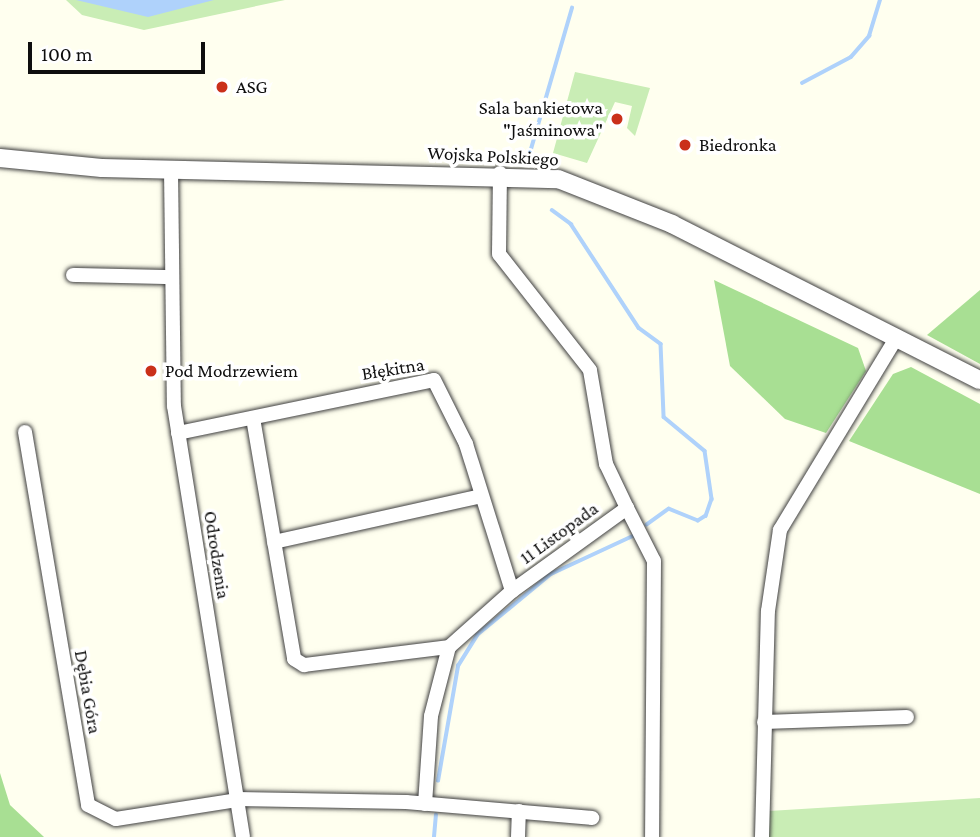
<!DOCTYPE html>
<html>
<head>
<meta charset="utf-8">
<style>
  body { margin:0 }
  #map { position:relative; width:980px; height:837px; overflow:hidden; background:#ffffef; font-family:"Crimson Pro",serif }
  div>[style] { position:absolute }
  .green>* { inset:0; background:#c9edb5 }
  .forest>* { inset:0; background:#a8df93 }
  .water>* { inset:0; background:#afd2fb }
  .stream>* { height:3.5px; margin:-1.75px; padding:0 1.75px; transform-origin:1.75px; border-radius:1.75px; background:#afd2fb }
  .roads { filter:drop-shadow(0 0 2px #414141) drop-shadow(0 0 2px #414141) }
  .minor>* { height:14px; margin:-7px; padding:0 7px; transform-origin:7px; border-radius:7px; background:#fff }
  .tertiary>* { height:18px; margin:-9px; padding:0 9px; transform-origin:9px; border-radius:9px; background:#fff }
  .dots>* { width:19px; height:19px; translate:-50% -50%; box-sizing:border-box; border:4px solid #fff; border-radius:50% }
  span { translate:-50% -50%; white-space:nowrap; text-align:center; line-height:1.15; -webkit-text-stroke:7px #fff; paint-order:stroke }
  .poi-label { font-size:19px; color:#0e0e0e }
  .left { translate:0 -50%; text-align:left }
  .right { translate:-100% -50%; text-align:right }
  .street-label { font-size:19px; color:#0e0e0e }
  .scale { position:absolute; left:28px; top:42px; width:177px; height:32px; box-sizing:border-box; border:4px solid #0e0e0e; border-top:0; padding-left:9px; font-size:21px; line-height:24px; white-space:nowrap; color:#0e0e0e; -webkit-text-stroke:5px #fff; paint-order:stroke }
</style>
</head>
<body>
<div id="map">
  <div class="green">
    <i style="clip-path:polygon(66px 0,285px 0,144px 30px,82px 15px)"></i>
    <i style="clip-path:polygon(575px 72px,650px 88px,635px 136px,627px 128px,632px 106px,615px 102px,587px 163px,553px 153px)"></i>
    <i style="clip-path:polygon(980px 798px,980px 837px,768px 837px,769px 811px)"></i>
  </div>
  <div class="forest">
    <i style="clip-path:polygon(714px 280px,858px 348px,866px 371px,826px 433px,785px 419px,730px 366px)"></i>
    <i style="clip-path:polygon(980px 290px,980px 364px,927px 335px)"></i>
    <i style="clip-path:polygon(911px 367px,980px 404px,980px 494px,849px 441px,893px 374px)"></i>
    <i style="clip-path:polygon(0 773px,10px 805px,44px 837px,0 837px)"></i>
  </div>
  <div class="water">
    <i style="clip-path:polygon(76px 0,214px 0,148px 17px)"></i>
  </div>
  <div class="stream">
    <i style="left:802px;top:83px;width:55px;rotate:-28deg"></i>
    <i style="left:851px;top:57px;width:28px;rotate:-49deg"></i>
    <i style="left:869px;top:36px;width:38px;rotate:-73deg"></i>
    <i style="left:529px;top:156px;width:154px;rotate:-73.8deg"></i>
    <i style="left:552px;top:210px;width:24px;rotate:36deg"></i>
    <i style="left:571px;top:224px;width:124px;rotate:56.8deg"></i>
    <i style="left:639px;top:328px;width:27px;rotate:36deg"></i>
    <i style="left:661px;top:344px;width:73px;rotate:87.6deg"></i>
    <i style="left:664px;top:417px;width:53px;rotate:39.7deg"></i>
    <i style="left:705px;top:451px;width:49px;rotate:81.7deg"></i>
    <i style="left:712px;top:499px;width:18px;rotate:109deg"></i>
    <i style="left:706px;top:516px;width:9px;rotate:148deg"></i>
    <i style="left:698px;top:521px;width:31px;rotate:-158deg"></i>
    <i style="left:669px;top:509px;width:27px;rotate:144deg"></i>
    <i style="left:438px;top:781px;width:117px;rotate:-80.1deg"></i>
    <i style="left:458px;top:666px;width:36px;rotate:-58deg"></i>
    <i style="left:477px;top:635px;width:96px;rotate:-39.5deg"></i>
    <i style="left:551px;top:574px;width:95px;rotate:-24.9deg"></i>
    <i style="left:434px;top:837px;width:22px;rotate:-85deg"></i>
  </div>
  <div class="roads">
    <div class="minor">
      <i style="left:171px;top:169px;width:237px;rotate:89.3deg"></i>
      <i style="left:174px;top:406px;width:436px;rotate:80.9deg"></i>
      <i style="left:73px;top:275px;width:96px;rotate:1.2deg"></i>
      <i style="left:253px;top:418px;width:244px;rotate:80.3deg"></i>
      <i style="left:294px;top:659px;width:12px;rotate:31deg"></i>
      <i style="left:304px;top:665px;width:146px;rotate:-7.1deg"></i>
      <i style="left:25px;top:432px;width:378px;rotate:80.4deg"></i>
      <i style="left:88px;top:805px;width:31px;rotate:27deg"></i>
      <i style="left:116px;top:819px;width:122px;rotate:-8.9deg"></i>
      <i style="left:178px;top:433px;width:261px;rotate:-11.7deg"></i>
      <i style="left:434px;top:380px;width:72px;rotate:63.4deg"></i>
      <i style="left:466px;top:444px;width:154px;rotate:72.6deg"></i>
      <i style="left:627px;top:508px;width:59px;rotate:63deg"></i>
      <i style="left:654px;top:561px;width:276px;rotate:90.4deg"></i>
      <i style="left:274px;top:542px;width:212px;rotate:-12.5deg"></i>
      <i style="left:764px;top:722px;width:143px;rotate:-2deg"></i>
      <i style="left:237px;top:799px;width:169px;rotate:1deg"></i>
      <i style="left:406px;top:802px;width:187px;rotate:4.9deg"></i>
      <i style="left:425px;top:804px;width:88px;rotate:-86.1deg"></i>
      <i style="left:431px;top:716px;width:71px;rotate:-75.4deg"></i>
      <i style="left:449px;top:647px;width:84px;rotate:-41.6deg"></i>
      <i style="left:512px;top:591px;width:142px;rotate:-35.8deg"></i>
      <i style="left:627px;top:508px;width:49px;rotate:-115.5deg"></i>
      <i style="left:606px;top:464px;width:95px;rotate:-99.7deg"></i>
      <i style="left:590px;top:370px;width:147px;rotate:-128.1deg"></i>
      <i style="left:499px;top:254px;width:81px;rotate:-89.3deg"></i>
      <i style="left:518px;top:837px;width:26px;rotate:-88deg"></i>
      <i style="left:762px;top:837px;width:226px;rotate:-88.5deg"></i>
      <i style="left:768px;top:611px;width:82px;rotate:-81.6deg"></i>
      <i style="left:780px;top:530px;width:226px;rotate:-58.8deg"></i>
    </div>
    <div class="tertiary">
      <i style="left:0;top:158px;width:102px;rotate:5.6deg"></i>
      <i style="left:102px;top:168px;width:456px;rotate:1.4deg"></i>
      <i style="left:558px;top:179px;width:123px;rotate:21.5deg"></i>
      <i style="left:672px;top:224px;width:345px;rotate:26.9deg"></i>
    </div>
  </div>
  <div class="dots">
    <i style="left:222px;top:87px;background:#ca301a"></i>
    <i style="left:617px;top:119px;background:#ca301a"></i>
    <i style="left:685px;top:145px;background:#ca301a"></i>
    <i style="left:151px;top:371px;background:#ca301a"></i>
  </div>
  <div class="poi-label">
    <span class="left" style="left:236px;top:87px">ASG</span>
    <span class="right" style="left:603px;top:119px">Sala bankietowa<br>"Jaśminowa"</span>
    <span class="left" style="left:699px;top:145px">Biedronka</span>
    <span class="left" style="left:165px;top:371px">Pod Modrzewiem</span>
  </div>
  <div class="street-label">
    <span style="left:493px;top:156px;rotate:3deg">Wojska Polskiego</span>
    <span style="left:393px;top:369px;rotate:-9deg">Błękitna</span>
    <span style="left:559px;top:533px;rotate:-36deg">11 Listopada</span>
    <span style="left:217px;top:555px;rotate:81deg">Odrodzenia</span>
    <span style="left:88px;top:692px;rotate:80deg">Dębia Góra</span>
  </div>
  <div class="scale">100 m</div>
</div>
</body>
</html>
